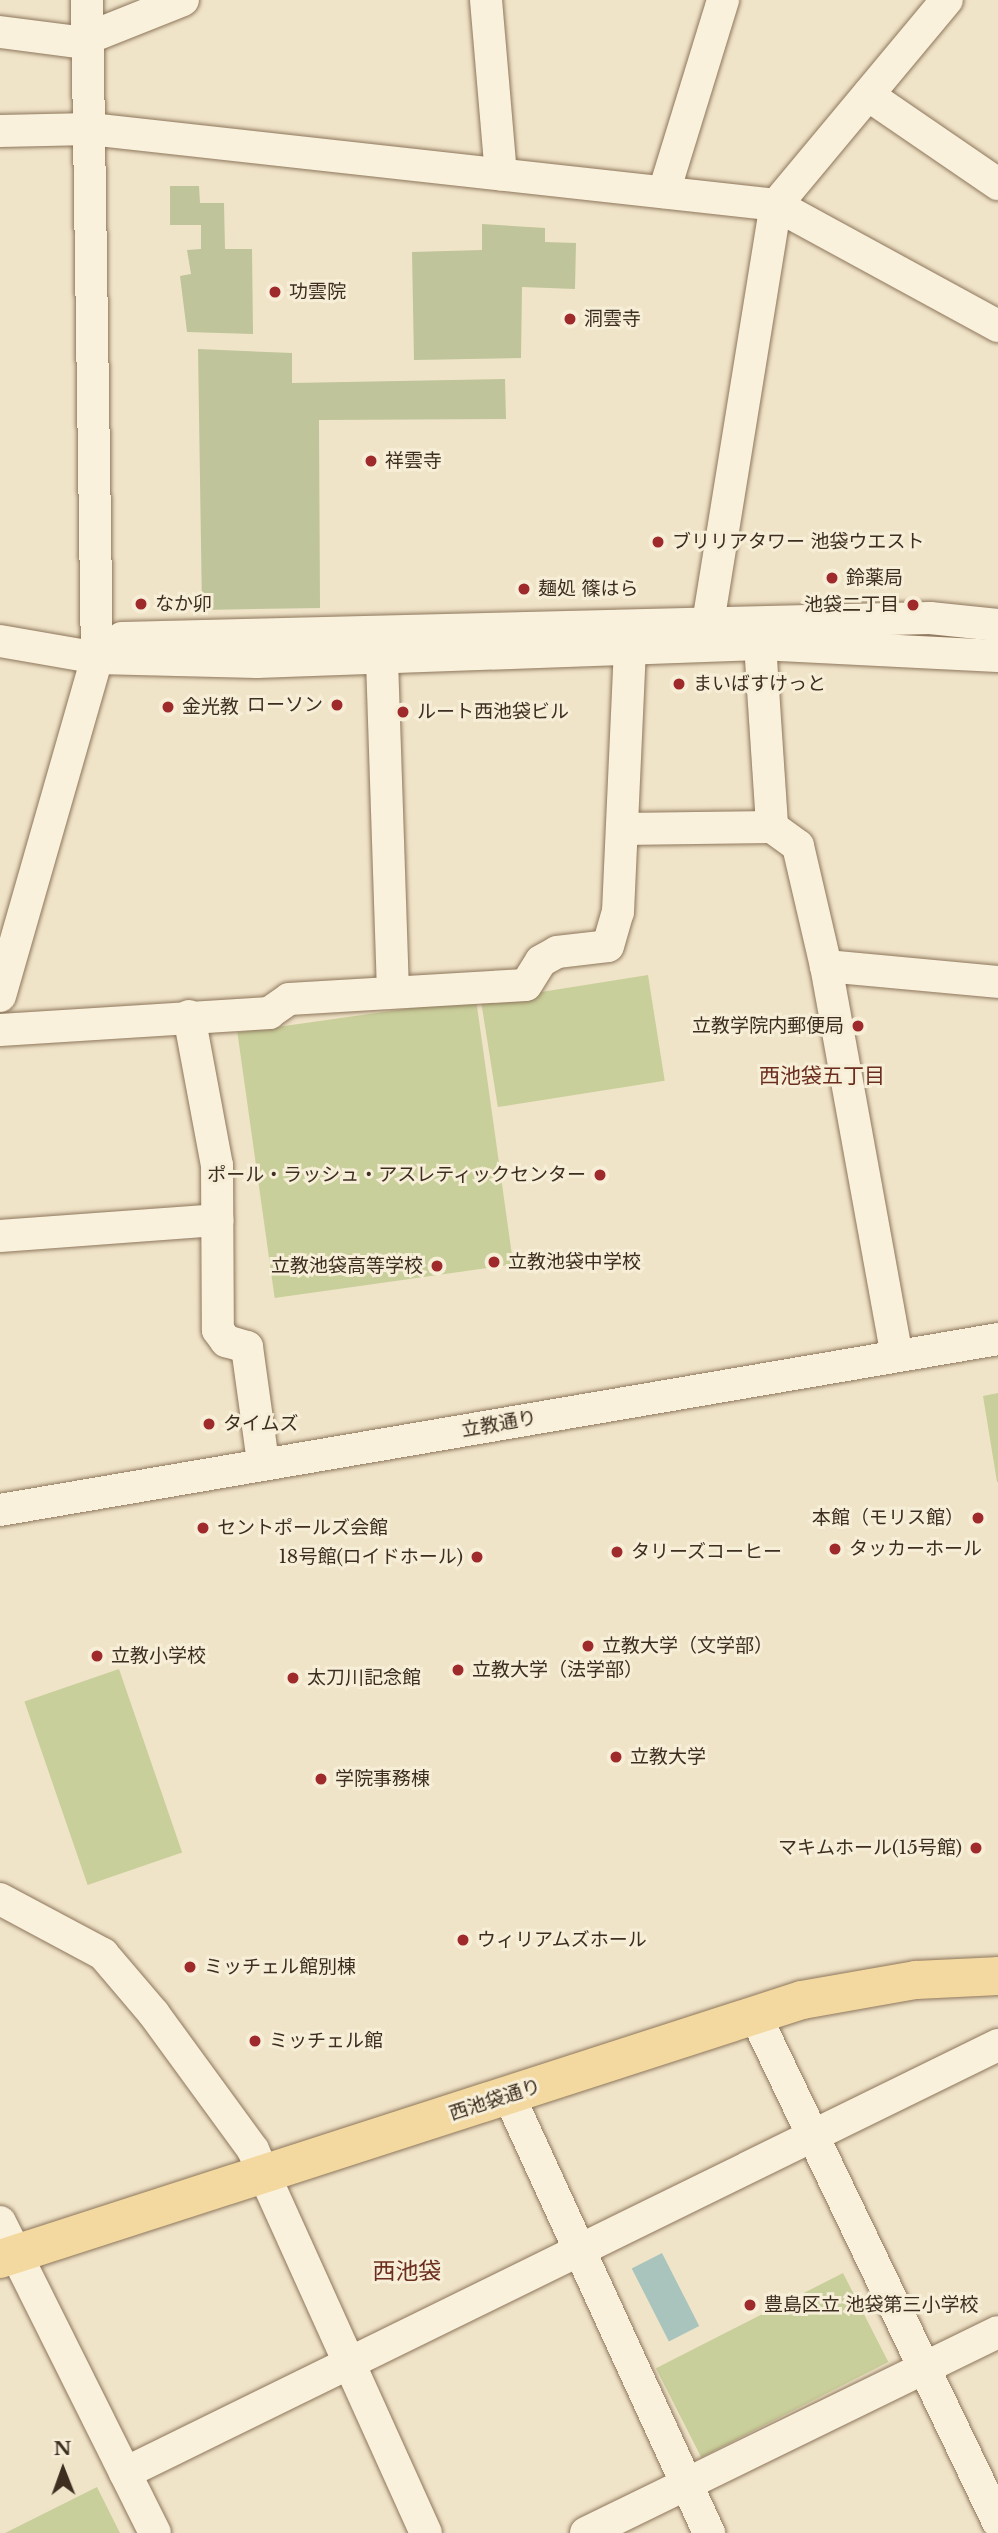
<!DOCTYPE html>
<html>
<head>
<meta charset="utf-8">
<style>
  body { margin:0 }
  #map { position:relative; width:998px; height:2533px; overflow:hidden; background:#f0e4c8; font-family:"Libre Baskerville","Noto Sans JP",serif }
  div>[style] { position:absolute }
  .green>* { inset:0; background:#c9cf9b; transform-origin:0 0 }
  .cemetery>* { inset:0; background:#bfc49a }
  .water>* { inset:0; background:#a9c4bc; transform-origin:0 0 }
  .roads { filter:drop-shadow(0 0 2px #8d765c) drop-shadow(0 0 2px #8d765c) }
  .minor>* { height:32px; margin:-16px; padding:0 16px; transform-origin:16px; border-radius:16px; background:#faf1dc }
  .major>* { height:38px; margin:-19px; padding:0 19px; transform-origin:19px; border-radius:19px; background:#f3d9a0 }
  .dots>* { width:19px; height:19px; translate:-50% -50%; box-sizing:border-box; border:4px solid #f7eed8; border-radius:50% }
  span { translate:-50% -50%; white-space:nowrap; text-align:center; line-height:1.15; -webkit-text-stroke:6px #f7eed8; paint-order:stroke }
  .poi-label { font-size:19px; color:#3d2e20 }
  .left { translate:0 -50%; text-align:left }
  .right { translate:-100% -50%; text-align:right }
  .street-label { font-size:19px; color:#3d2e20 }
  .neighbourhood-label { font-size:21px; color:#6b2e1e }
  .quarter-label { font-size:23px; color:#6b2e1e }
  .north { position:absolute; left:28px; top:2435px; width:70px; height:70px; -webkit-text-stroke:5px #f7eed8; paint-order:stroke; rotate:359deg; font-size:19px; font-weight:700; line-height:28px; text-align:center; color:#3d2e20 }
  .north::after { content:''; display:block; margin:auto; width:24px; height:32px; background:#3d2e20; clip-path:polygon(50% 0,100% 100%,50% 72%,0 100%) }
</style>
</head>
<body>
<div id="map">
  <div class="green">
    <i style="left:648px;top:975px;width:107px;height:169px;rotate:81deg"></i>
    <i style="left:476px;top:999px;width:268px;height:241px;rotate:82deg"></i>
    <i style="clip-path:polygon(998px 1393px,998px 1482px,997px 1482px,983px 1396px)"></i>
    <i style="left:119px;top:1669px;width:194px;height:100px;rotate:71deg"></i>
    <i style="left:843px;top:2273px;width:100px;height:210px;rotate:63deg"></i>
    <i style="clip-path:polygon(97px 2487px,120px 2533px,5px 2533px)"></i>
  </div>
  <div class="cemetery">
    <i style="clip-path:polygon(170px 186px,199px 186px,200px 203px,224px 203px,225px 249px,252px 249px,253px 334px,187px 332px,180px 276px,191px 274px,187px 250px,201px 249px,201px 225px,170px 225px)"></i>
    <i style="clip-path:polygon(482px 224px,545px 228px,545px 242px,576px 243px,575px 289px,522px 287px,521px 358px,414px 360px,412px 252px,482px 250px)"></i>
    <i style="clip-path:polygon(198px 349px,292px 353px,292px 383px,505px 379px,506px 419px,319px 420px,320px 608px,202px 610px)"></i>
  </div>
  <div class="water">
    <i style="left:662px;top:2253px;width:82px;height:34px;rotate:63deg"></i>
  </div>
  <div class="roads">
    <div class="minor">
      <i style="left:486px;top:0;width:175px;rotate:85.1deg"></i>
      <i style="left:0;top:32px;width:79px;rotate:7.3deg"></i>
      <i style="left:78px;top:42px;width:113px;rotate:-21.8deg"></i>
      <i style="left:868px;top:95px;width:158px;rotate:34.4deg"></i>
      <i style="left:0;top:131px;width:90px;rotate:-1.3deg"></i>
      <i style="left:90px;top:129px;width:690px;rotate:6.32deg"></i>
      <i style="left:776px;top:205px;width:253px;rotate:28.6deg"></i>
      <i style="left:664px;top:192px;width:201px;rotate:-72.9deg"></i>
      <i style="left:708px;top:623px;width:423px;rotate:-80.8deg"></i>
      <i style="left:776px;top:205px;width:267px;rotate:-50.2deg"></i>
      <i style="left:122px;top:638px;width:808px;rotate:-1.42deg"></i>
      <i style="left:930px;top:618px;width:68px;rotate:5.9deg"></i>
      <i style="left:0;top:641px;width:98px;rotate:9.9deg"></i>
      <i style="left:97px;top:658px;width:160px;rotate:1.4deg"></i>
      <i style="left:257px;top:662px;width:503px;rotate:-2.05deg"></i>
      <i style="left:760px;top:644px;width:238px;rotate:2.9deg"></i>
      <i style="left:760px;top:644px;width:183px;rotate:86.2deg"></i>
      <i style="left:382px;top:660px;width:331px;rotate:88.1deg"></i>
      <i style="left:622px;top:829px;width:150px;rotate:-0.8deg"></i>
      <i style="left:772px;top:827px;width:32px;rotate:36deg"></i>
      <i style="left:798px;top:846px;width:123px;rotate:76.9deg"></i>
      <i style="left:826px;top:966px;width:396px;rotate:79.7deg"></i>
      <i style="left:826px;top:966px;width:173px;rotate:5.3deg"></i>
      <i style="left:0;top:996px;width:352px;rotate:-74deg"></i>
      <i style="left:97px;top:658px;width:658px;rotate:-90.87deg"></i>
      <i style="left:189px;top:1016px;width:152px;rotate:79.4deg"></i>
      <i style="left:217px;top:1165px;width:165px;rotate:89.7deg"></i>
      <i style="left:218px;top:1330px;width:14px;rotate:54deg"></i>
      <i style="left:226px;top:1341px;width:22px;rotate:16deg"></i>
      <i style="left:247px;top:1347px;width:117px;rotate:82.1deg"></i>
      <i style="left:0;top:1030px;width:270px;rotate:-3.6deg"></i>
      <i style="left:269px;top:1013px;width:24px;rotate:-35deg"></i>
      <i style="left:289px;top:999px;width:237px;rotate:-3.4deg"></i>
      <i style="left:526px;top:985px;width:28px;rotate:-58deg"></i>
      <i style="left:541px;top:961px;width:18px;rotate:-29deg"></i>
      <i style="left:557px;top:952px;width:51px;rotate:-6.7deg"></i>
      <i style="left:608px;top:946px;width:35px;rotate:-74deg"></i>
      <i style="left:618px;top:912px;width:262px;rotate:-87.4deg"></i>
      <i style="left:0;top:1236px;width:218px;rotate:-4.2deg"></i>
      <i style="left:0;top:1510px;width:1013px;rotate:-9.72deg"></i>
      <i style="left:0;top:1899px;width:117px;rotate:28.1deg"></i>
      <i style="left:103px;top:1954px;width:79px;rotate:49.6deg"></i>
      <i style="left:154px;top:2014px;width:168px;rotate:53.9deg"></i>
      <i style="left:253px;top:2150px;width:420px;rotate:65.7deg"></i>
      <i style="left:755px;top:2015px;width:562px;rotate:64.39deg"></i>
      <i style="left:509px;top:2096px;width:481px;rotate:65.4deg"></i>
      <i style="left:0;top:2222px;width:347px;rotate:63.5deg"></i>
      <i style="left:125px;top:2473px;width:972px;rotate:-26.12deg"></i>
      <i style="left:586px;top:2533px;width:458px;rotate:-26deg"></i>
    </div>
    <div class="major">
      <i style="left:0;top:2259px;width:843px;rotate:-17.9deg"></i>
      <i style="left:802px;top:2000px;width:116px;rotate:-10deg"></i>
      <i style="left:916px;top:1980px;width:82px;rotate:-2.8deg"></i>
    </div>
  </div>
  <div class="dots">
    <i style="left:275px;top:292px;background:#9e2a2b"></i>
    <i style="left:570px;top:319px;background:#9e2a2b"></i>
    <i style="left:371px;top:461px;background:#9e2a2b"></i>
    <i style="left:658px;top:542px;background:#9e2a2b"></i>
    <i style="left:832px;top:578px;background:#9e2a2b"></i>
    <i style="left:524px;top:589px;background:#9e2a2b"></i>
    <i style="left:141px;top:604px;background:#9e2a2b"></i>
    <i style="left:913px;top:605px;background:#9e2a2b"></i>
    <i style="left:679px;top:684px;background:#9e2a2b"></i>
    <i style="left:337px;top:705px;background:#9e2a2b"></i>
    <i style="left:168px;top:707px;background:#9e2a2b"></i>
    <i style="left:403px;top:712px;background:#9e2a2b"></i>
    <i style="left:858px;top:1026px;background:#9e2a2b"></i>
    <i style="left:600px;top:1175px;background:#9e2a2b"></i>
    <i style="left:494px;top:1262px;background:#9e2a2b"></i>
    <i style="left:437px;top:1266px;background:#9e2a2b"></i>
    <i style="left:209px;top:1424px;background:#9e2a2b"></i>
    <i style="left:978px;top:1518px;background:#9e2a2b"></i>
    <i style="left:203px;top:1528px;background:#9e2a2b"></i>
    <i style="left:835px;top:1549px;background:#9e2a2b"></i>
    <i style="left:617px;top:1552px;background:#9e2a2b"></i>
    <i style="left:477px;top:1557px;background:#9e2a2b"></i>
    <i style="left:588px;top:1646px;background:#9e2a2b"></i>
    <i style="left:97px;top:1656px;background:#9e2a2b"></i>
    <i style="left:458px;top:1670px;background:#9e2a2b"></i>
    <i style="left:293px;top:1678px;background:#9e2a2b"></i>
    <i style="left:616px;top:1757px;background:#9e2a2b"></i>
    <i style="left:321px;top:1779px;background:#9e2a2b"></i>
    <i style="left:976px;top:1848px;background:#9e2a2b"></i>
    <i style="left:463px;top:1940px;background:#9e2a2b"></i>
    <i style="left:190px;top:1967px;background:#9e2a2b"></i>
    <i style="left:255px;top:2041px;background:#9e2a2b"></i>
    <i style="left:750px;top:2305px;background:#9e2a2b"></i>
  </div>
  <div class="poi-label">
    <span class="left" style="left:289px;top:292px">功雲院</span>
    <span class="left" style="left:584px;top:319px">洞雲寺</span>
    <span class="left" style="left:385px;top:461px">祥雲寺</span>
    <span class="left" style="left:672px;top:542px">ブリリアタワー 池袋ウエスト</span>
    <span class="left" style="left:846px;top:578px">鈴薬局</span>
    <span class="left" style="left:538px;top:589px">麺処 篠はら</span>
    <span class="left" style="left:155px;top:604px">なか卯</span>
    <span class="right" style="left:899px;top:605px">池袋二丁目</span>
    <span class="left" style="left:693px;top:684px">まいばすけっと</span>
    <span class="right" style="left:323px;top:705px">ローソン</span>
    <span class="left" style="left:182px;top:707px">金光教</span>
    <span class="left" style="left:417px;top:712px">ルート西池袋ビル</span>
    <span class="right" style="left:844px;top:1026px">立教学院内郵便局</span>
    <span class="right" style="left:586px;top:1175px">ポール・ラッシュ・アスレティックセンター</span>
    <span class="left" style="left:508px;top:1262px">立教池袋中学校</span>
    <span class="right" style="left:423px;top:1266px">立教池袋高等学校</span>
    <span class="left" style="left:223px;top:1424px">タイムズ</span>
    <span class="right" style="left:964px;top:1518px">本館（モリス館）</span>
    <span class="left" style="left:217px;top:1528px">セントポールズ会館</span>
    <span class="left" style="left:849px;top:1549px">タッカーホール</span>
    <span class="left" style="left:631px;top:1552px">タリーズコーヒー</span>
    <span class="right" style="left:463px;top:1557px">18号館(ロイドホール)</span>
    <span class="left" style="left:602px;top:1646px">立教大学（文学部）</span>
    <span class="left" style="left:111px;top:1656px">立教小学校</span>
    <span class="left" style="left:472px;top:1670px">立教大学（法学部）</span>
    <span class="left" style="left:307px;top:1678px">太刀川記念館</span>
    <span class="left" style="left:630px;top:1757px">立教大学</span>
    <span class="left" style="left:335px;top:1779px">学院事務棟</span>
    <span class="right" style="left:962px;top:1848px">マキムホール(15号館)</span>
    <span class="left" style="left:477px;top:1940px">ウィリアムズホール</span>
    <span class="left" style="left:204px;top:1967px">ミッチェル館別棟</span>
    <span class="left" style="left:269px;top:2041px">ミッチェル館</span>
    <span class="left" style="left:764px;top:2305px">豊島区立 池袋第三小学校</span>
  </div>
  <div class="street-label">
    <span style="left:499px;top:1424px;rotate:-10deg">立教通り</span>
    <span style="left:495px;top:2100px;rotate:-18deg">西池袋通り</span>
  </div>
  <div class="neighbourhood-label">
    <span style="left:822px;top:1076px">西池袋五丁目</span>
  </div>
  <div class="quarter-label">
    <span style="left:407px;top:2271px">西池袋</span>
  </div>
  <div class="north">N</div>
</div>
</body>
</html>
